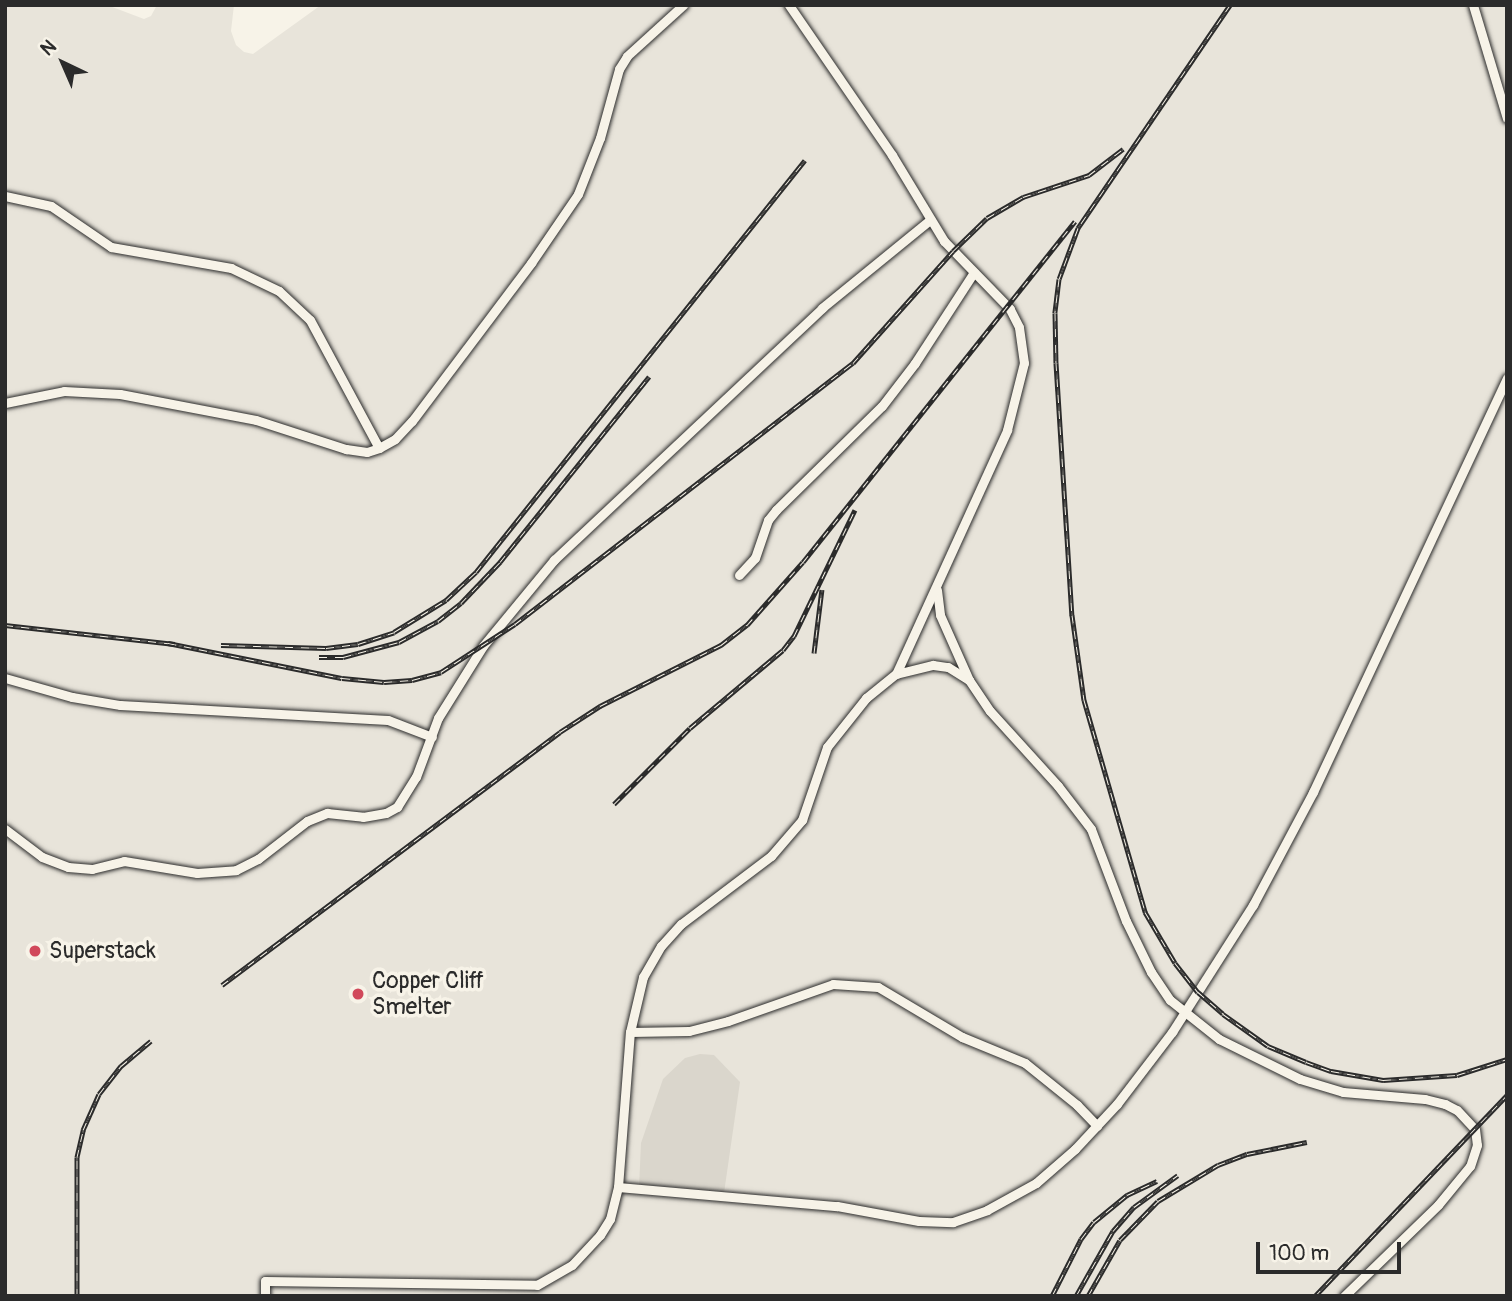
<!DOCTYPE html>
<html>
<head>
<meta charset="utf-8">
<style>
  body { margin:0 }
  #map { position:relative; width:1512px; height:1301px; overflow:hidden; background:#f7f3e8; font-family:Pangolin,sans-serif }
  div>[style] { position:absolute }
  .built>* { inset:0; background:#e8e4da }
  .green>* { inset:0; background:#dad6cc }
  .roads { filter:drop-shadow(0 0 2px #2b2b2b) drop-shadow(0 0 2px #2b2b2b) }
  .minor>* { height:9px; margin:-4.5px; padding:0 4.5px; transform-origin:4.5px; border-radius:4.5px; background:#f7f3e8 }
  .rail>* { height:5px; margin-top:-2.5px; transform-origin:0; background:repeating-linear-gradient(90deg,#f7f3e8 0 8px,#2b2b2b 0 16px); box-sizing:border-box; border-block:2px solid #2b2b2b }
  .dots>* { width:19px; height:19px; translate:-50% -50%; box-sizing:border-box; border:4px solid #f7f3e8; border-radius:50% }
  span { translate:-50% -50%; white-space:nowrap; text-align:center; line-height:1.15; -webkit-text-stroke:7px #f7f3e8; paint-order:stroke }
  .poi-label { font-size:23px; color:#2b2b2b }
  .left { translate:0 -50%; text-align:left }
  .frame { position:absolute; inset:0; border:7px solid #2b2b2b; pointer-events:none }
  .north { position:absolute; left:28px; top:28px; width:70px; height:70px; -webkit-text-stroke:5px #f7f3e8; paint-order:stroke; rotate:316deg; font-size:19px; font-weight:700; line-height:28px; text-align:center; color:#2b2b2b }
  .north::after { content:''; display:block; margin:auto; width:24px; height:32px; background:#2b2b2b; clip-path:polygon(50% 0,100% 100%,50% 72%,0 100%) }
  .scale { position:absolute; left:1256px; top:1242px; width:145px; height:32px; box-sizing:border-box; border:4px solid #2b2b2b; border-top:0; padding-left:9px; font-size:21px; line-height:24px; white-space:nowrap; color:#2b2b2b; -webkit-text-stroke:5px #f7f3e8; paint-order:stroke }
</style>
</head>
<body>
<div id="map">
  <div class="built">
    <i style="clip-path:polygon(5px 5px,107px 5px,144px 19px,151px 16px,157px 5px,234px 5px,231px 31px,236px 45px,244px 52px,253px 54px,321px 5px,1507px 5px,1507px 1296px,5px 1296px)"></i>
  </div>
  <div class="green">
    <i style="clip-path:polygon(700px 1054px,714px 1055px,740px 1082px,724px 1193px,639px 1188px,641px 1143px,663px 1079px,685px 1058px)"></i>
  </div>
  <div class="roads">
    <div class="minor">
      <i style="left:1473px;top:5px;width:118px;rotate:73.3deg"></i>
      <i style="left:5px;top:196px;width:47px;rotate:12.3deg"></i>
      <i style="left:51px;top:206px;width:73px;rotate:34.3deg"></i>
      <i style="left:111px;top:247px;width:122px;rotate:9.9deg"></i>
      <i style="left:231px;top:268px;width:53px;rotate:25.6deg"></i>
      <i style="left:279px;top:291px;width:42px;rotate:43.1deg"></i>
      <i style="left:310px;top:320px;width:145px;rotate:61.7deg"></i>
      <i style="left:5px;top:403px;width:60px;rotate:-11.5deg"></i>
      <i style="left:64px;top:391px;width:56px;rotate:3.1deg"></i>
      <i style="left:120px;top:394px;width:138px;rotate:10.8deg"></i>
      <i style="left:256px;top:420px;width:95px;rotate:17.9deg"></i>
      <i style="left:346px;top:449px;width:21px;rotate:8deg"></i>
      <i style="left:367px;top:452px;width:13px;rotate:-18deg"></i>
      <i style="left:379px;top:448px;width:18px;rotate:-29deg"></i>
      <i style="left:395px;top:439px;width:25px;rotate:-47deg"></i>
      <i style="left:412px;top:421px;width:198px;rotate:-53deg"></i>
      <i style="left:531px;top:263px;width:83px;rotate:-55.7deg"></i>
      <i style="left:578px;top:194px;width:60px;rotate:-68.6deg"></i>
      <i style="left:600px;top:138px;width:72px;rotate:-74.6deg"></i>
      <i style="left:619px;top:69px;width:15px;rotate:-58deg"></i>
      <i style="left:627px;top:56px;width:76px;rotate:-42.3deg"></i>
      <i style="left:739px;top:575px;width:23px;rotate:-47deg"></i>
      <i style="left:755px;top:558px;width:40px;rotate:-71.1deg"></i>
      <i style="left:768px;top:520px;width:13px;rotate:-51deg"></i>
      <i style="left:776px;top:510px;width:148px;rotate:-44.5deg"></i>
      <i style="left:882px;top:406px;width:54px;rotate:-52.5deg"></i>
      <i style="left:915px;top:363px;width:108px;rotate:-57deg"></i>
      <i style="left:937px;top:590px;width:25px;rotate:83deg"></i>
      <i style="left:940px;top:615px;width:71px;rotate:66deg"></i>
      <i style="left:969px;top:680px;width:37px;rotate:56deg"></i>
      <i style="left:990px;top:711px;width:101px;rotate:47.8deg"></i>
      <i style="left:1058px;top:786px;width:54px;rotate:52.5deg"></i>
      <i style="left:1091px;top:829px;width:98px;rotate:69.2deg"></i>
      <i style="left:1126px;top:921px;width:57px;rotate:63.9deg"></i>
      <i style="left:1151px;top:972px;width:34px;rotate:56deg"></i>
      <i style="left:1170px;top:1000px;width:63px;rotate:38.5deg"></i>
      <i style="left:1219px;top:1039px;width:90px;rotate:26.3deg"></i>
      <i style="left:1300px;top:1079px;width:45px;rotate:16.8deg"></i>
      <i style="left:1343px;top:1092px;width:82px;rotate:4.9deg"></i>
      <i style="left:1425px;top:1099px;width:21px;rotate:14deg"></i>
      <i style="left:1445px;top:1104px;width:13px;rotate:27deg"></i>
      <i style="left:1457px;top:1110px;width:26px;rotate:47deg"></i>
      <i style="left:1475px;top:1129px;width:16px;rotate:83deg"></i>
      <i style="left:1477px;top:1145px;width:22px;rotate:108deg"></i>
      <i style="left:1470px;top:1166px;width:50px;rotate:129.4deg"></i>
      <i style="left:1438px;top:1205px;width:131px;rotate:135.9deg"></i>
      <i style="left:896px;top:674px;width:38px;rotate:-14deg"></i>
      <i style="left:933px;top:665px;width:15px;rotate:8deg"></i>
      <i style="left:948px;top:667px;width:25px;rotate:32deg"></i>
      <i style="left:5px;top:678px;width:70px;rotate:15.8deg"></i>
      <i style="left:72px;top:697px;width:49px;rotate:9.5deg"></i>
      <i style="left:120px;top:705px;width:268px;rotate:3.2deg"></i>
      <i style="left:388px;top:720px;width:47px;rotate:21.1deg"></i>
      <i style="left:5px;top:829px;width:46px;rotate:37.1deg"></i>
      <i style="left:42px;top:857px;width:28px;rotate:21deg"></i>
      <i style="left:68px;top:867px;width:24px;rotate:5deg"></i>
      <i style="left:92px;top:869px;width:33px;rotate:-14deg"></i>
      <i style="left:124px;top:861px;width:74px;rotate:9.3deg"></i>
      <i style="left:197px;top:873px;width:39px;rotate:-4deg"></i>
      <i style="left:236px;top:870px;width:25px;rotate:-27deg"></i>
      <i style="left:258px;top:859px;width:62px;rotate:-37.8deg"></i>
      <i style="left:307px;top:821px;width:22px;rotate:-22deg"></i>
      <i style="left:327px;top:813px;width:36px;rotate:6deg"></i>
      <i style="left:363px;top:817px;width:23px;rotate:-10deg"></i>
      <i style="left:386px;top:813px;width:13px;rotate:-29deg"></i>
      <i style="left:397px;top:807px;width:36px;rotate:-58deg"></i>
      <i style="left:416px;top:777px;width:63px;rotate:-69.6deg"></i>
      <i style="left:438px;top:718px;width:85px;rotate:-58deg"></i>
      <i style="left:483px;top:646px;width:112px;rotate:-50.5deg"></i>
      <i style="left:554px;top:560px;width:368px;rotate:-43.2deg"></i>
      <i style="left:822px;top:308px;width:139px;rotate:-39.2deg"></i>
      <i style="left:630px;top:1032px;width:59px;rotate:-1deg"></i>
      <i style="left:689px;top:1031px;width:40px;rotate:-14.4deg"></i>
      <i style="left:728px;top:1021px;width:111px;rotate:-19.4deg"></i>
      <i style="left:833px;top:984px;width:45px;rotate:3.8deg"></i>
      <i style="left:878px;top:987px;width:98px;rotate:30.8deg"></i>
      <i style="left:962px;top:1037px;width:68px;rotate:22.4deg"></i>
      <i style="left:1025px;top:1063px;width:67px;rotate:38.9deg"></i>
      <i style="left:1077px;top:1105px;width:29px;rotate:46deg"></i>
      <i style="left:618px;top:1187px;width:220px;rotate:5deg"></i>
      <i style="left:837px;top:1206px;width:83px;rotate:10.4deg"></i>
      <i style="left:919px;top:1221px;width:34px;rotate:2deg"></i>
      <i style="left:953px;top:1222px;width:36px;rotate:-19deg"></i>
      <i style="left:987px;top:1210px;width:56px;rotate:-28.9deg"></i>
      <i style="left:1036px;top:1183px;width:52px;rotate:-41.1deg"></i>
      <i style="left:1075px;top:1149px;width:62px;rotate:-47deg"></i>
      <i style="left:1117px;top:1104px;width:91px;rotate:-52.6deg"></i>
      <i style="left:1172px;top:1032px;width:151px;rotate:-57.5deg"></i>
      <i style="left:1253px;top:905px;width:128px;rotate:-62deg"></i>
      <i style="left:1313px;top:792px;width:457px;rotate:-64.9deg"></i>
      <i style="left:265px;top:1296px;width:15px;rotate:-90deg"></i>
      <i style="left:265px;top:1281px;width:272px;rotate:0.8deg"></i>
      <i style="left:537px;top:1285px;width:40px;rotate:-29.7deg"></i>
      <i style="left:572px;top:1265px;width:41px;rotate:-47deg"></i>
      <i style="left:600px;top:1235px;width:19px;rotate:-58deg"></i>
      <i style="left:610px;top:1219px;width:33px;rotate:-76deg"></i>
      <i style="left:618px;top:1187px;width:155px;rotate:-85.6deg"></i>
      <i style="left:630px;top:1032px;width:57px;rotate:-76.7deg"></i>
      <i style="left:643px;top:977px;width:36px;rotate:-60deg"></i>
      <i style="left:661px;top:946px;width:30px;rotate:-48deg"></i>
      <i style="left:681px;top:924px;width:113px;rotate:-37.1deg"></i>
      <i style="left:771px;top:856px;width:48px;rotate:-49.3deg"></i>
      <i style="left:802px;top:820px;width:77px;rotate:-71.1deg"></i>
      <i style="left:827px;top:747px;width:63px;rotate:-51.5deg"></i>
      <i style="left:866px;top:698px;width:38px;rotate:-39deg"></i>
      <i style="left:896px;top:674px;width:268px;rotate:-65.5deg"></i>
      <i style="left:1007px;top:430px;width:69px;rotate:-75.8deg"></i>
      <i style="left:1024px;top:363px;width:36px;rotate:-98deg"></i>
      <i style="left:1019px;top:327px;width:20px;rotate:-117deg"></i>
      <i style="left:1010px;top:309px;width:95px;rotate:-134.1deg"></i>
      <i style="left:944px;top:241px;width:100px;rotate:-121.2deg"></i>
      <i style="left:892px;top:155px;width:182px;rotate:-124.5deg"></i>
    </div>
  </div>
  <div class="rail">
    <i style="left:1230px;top:5px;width:270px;rotate:124.3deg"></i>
    <i style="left:1078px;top:228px;width:54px;rotate:110.4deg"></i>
    <i style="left:1059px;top:279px;width:34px;rotate:97deg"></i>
    <i style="left:1055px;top:313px;width:50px;rotate:88.9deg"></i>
    <i style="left:1056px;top:363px;width:253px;rotate:86.4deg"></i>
    <i style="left:1072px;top:615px;width:86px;rotate:82deg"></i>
    <i style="left:1084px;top:700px;width:221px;rotate:73.9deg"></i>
    <i style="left:1145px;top:912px;width:59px;rotate:59.5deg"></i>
    <i style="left:1175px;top:963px;width:37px;rotate:52deg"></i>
    <i style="left:1198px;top:992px;width:33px;rotate:41deg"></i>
    <i style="left:1223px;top:1014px;width:55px;rotate:35.4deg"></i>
    <i style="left:1268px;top:1046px;width:41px;rotate:22.8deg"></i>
    <i style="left:1306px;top:1062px;width:27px;rotate:20deg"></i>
    <i style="left:1331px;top:1071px;width:53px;rotate:9.8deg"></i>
    <i style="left:1383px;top:1080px;width:74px;rotate:-3.9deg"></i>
    <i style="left:1457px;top:1075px;width:52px;rotate:-17.7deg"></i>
    <i style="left:5px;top:625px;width:171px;rotate:6.4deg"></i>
    <i style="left:168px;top:643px;width:177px;rotate:11.4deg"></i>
    <i style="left:342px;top:678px;width:42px;rotate:5.4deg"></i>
    <i style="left:384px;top:682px;width:28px;rotate:-4deg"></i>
    <i style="left:412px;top:680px;width:30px;rotate:-15deg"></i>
    <i style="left:441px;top:672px;width:88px;rotate:-33deg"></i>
    <i style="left:515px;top:624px;width:427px;rotate:-37.7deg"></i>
    <i style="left:853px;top:363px;width:150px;rotate:-48.2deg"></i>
    <i style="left:953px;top:251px;width:47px;rotate:-44.1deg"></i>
    <i style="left:987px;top:218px;width:42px;rotate:-30.3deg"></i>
    <i style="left:1023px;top:197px;width:70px;rotate:-18.4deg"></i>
    <i style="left:1089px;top:175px;width:43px;rotate:-37.4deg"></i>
    <i style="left:221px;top:645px;width:105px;rotate:1.6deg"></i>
    <i style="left:326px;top:648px;width:32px;rotate:-7deg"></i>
    <i style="left:358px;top:644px;width:38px;rotate:-18deg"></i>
    <i style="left:394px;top:632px;width:61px;rotate:-31.6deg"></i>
    <i style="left:446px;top:600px;width:41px;rotate:-43deg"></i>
    <i style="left:476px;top:572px;width:527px;rotate:-51.39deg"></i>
    <i style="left:814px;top:653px;width:64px;rotate:-82.9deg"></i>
    <i style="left:319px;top:657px;width:24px"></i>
    <i style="left:343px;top:657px;width:58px;rotate:-15deg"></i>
    <i style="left:399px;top:642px;width:44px;rotate:-28.3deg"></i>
    <i style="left:438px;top:621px;width:29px;rotate:-38deg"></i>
    <i style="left:461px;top:603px;width:57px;rotate:-46.4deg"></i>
    <i style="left:500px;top:562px;width:238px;rotate:-51.2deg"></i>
    <i style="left:614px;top:804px;width:107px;rotate:-45deg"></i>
    <i style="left:690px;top:728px;width:121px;rotate:-40deg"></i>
    <i style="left:783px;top:650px;width:18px;rotate:-52deg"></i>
    <i style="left:794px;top:636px;width:140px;rotate:-64.2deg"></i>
    <i style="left:222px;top:985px;width:422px;rotate:-36.8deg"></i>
    <i style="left:560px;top:732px;width:48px;rotate:-33deg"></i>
    <i style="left:600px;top:706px;width:136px;rotate:-26.8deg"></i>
    <i style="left:721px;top:645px;width:33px;rotate:-38deg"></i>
    <i style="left:747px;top:625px;width:84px;rotate:-48.4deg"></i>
    <i style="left:803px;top:562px;width:436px;rotate:-51.4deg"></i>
    <i style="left:77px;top:1296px;width:139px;rotate:-90deg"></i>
    <i style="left:77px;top:1157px;width:28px;rotate:-77deg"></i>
    <i style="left:83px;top:1130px;width:39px;rotate:-66deg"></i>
    <i style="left:99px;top:1094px;width:36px;rotate:-52deg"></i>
    <i style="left:121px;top:1066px;width:39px;rotate:-40deg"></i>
    <i style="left:1052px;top:1296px;width:64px;rotate:-63deg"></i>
    <i style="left:1081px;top:1239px;width:21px;rotate:-53deg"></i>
    <i style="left:1094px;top:1222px;width:43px;rotate:-39.3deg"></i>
    <i style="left:1127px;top:1195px;width:33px;rotate:-25deg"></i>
    <i style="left:1076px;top:1296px;width:75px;rotate:-60.4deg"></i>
    <i style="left:1113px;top:1231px;width:32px;rotate:-49deg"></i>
    <i style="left:1134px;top:1207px;width:54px;rotate:-36deg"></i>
    <i style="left:1088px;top:1296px;width:64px;rotate:-60.3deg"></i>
    <i style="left:1120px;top:1240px;width:54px;rotate:-45.7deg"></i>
    <i style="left:1158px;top:1201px;width:70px;rotate:-31deg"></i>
    <i style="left:1218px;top:1165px;width:31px;rotate:-21deg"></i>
    <i style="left:1247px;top:1154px;width:61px;rotate:-11.3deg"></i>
    <i style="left:1315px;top:1296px;width:278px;rotate:-46.3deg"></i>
  </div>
  <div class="dots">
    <i style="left:35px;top:951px;background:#d1495b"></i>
    <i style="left:358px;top:994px;background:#d1495b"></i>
  </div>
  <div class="poi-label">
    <span class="left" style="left:49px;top:951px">Superstack</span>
    <span class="left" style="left:372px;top:994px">Copper Cliff<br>Smelter</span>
  </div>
  <div class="frame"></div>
  <div class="north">N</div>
  <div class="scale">100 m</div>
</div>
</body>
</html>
